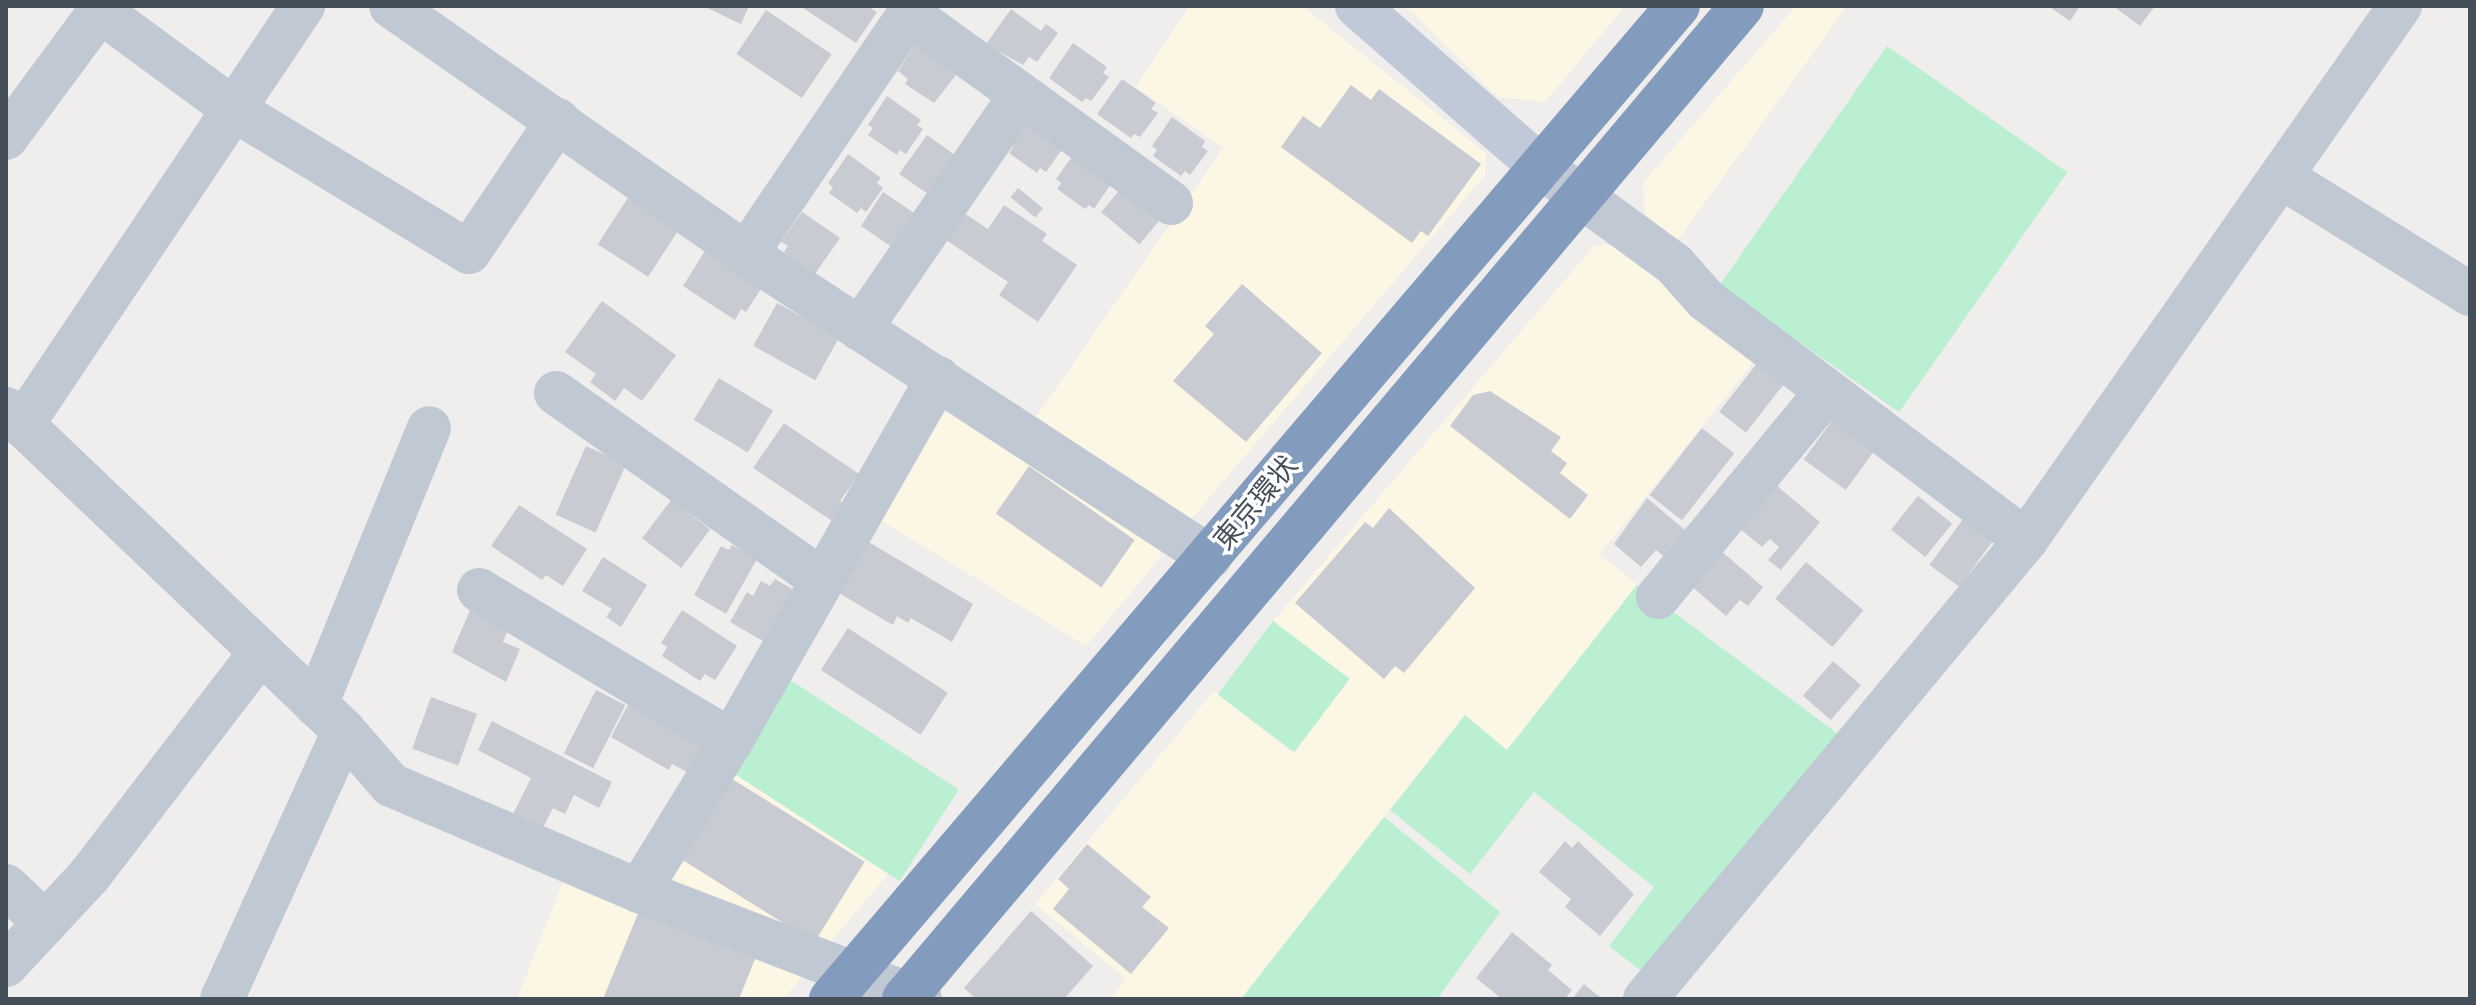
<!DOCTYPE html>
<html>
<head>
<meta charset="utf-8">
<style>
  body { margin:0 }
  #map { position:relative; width:2476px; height:1005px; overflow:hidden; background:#f0eded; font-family:"Fira Sans","Noto Sans JP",sans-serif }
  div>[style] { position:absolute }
  .commercial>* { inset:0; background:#fcf7e5 }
  .green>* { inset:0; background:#baefd2; transform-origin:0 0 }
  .building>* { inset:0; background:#c9cbd3; transform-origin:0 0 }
  .street>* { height:44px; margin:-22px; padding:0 22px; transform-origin:22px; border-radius:22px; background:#c0c8d3 }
  .secondary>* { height:44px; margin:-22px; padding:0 22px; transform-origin:22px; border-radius:22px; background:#bfc9d7 }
  .highway>* { height:44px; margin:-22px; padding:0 22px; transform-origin:22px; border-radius:22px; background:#839bbd }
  span { translate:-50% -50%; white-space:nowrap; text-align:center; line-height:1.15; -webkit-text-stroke:7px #fff; paint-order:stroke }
  .street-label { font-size:28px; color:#454f5a }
  .frame { position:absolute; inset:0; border:8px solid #454f5a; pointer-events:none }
</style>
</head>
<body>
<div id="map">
  <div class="commercial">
    <i style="clip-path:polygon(1189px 6px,1302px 6px,1486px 153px,1485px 175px,1192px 518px,1175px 523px,1027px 430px,1223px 148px,1136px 87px)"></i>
    <i style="clip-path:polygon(1405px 6px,1625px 6px,1545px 102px,1498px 97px)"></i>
    <i style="clip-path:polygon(1796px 6px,1847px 6px,1677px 241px,1645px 214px,1643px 183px)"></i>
    <i style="clip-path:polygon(1595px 245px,1614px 245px,1759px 355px,1600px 554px,1637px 585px,1506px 751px,1465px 715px,1241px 999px,1110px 999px,1126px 979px,1035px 904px,1214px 691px,1290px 751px,1348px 679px,1273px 621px)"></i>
    <i style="clip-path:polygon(955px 411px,1158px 544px,1160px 558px,1086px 646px,874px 516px,934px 416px)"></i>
    <i style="clip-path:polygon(725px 768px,889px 873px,822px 952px,658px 884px)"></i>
    <i style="clip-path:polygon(566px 875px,806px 972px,783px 999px,517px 999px)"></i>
  </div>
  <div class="green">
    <i style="left:1887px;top:46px;width:220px;height:293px;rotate:35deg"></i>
    <i style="clip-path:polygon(1637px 585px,1842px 737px,1645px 974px,1609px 946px,1654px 887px,1534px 792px,1470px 874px,1390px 810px,1465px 715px,1507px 750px)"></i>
    <i style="left:1273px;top:621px;width:96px;height:92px;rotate:37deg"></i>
    <i style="left:781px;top:674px;width:212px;height:109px;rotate:33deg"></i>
    <i style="clip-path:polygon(1384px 817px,1500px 912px,1437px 999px,1241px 999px)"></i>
  </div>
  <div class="building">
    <i style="clip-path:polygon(703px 6px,749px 6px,741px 24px)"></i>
    <i style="clip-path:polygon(800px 6px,867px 6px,877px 12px,856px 43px)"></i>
    <i style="clip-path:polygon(2048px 6px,2080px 6px,2070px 21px)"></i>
    <i style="clip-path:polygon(2113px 6px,2155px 6px,2140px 26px)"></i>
    <i style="clip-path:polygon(1011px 9px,1041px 31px,1046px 24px,1058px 33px,1037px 62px,1029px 57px,1023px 65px,986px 44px)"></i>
    <i style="left:766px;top:10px;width:79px;height:53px;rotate:34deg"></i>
    <i style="clip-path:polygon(916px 43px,956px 75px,934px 103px,905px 84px,908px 79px,898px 71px)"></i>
    <i style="clip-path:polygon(1073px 43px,1107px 67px,1103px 73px,1109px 77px,1091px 101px,1086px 98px,1082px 102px,1049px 78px)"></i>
    <i style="clip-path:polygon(1122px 79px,1156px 103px,1151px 109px,1158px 113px,1140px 137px,1134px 134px,1131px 138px,1097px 114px)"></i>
    <i style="clip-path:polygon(1351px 85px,1371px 100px,1379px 89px,1481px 164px,1428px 236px,1421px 231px,1412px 243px,1281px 147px,1303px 116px,1320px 128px)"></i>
    <i style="clip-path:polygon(887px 96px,921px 120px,917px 125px,923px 129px,906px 154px,900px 150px,897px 155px,868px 135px,873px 128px,868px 125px)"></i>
    <i style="clip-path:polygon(1028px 114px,1063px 148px,1046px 172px,1040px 168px,1037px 173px,1009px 153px,1013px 147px,1007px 143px)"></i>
    <i style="clip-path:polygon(1172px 117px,1205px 141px,1202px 147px,1208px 151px,1190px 175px,1185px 171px,1181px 176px,1153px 156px,1157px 150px,1152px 146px)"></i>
    <i style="clip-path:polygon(927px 135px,962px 160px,928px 194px,899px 174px)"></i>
    <i style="clip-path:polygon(1076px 151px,1111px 184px,1094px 209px,1089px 205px,1085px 209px,1057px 189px,1061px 183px,1056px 179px)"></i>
    <i style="clip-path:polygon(848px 154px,881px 178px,877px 183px,883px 188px,866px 212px,861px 208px,857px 213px,829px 193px,833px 187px,828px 183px)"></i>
    <i style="left:1123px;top:186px;width:50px;height:34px;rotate:40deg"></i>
    <i style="left:1018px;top:188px;width:32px;height:12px;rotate:39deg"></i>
    <i style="clip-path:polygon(883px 192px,923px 219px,893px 248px,861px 226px)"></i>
    <i style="left:631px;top:193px;width:60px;height:61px;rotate:33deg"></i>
    <i style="clip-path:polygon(1004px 205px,1047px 234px,1042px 241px,1077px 265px,1038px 322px,999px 295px,1008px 282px,940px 236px,958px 209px,988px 229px)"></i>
    <i style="clip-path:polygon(802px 212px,840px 238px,815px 274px,784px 252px,788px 246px,781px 242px)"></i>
    <i style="clip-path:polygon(706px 249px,765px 283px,746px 312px,741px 309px,735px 320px,683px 286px)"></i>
    <i style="clip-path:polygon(1242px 284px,1322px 353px,1246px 442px,1173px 381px,1214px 334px,1205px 326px)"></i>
    <i style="clip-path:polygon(602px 301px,676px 355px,642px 401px,624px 388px,615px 401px,590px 382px,596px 374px,565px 352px)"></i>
    <i style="left:777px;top:303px;width:71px;height:49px;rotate:29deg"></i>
    <i style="left:1758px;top:362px;width:34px;height:63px;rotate:38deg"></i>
    <i style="left:719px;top:378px;width:63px;height:49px;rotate:31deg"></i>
    <i style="clip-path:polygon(1490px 391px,1561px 437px,1551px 451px,1567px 463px,1560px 473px,1588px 495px,1570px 519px,1450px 426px,1473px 395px)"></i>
    <i style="left:1836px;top:415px;width:52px;height:55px;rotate:36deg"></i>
    <i style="clip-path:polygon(784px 423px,859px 474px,840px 501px,847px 505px,835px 523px,753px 468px)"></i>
    <i style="left:1702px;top:428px;width:41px;height:85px;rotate:38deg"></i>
    <i style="left:586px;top:446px;width:44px;height:75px;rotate:24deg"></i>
    <i style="left:1029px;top:466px;width:129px;height:58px;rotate:35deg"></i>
    <i style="clip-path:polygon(1776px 485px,1820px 522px,1781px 570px,1768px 560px,1779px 547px,1770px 539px,1762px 547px,1739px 528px)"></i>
    <i style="left:1918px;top:496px;width:44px;height:43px;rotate:39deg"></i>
    <i style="clip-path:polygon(1647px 498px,1685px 530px,1663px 556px,1656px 550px,1641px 567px,1614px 544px)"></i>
    <i style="left:671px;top:500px;width:49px;height:48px;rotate:37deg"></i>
    <i style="clip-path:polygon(519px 505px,587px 549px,563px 586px,546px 575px,542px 580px,491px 546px)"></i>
    <i style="clip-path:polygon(1389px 508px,1475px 588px,1404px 673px,1395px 666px,1384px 679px,1295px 603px,1365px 522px,1373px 528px)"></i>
    <i style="left:1963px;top:519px;width:37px;height:57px;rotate:36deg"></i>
    <i style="clip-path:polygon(867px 541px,973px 604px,952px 642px,911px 618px,908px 623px,897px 616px,893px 625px,837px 592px)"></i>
    <i style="clip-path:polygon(732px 545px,757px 559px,726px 614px,694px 595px,721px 546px,729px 550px)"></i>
    <i style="clip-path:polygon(1720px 550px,1763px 587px,1748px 606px,1740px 600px,1726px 616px,1690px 585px)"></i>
    <i style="clip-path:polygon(603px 557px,647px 585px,621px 627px,606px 617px,612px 609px,582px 591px)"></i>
    <i style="left:1806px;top:562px;width:75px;height:48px;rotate:40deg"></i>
    <i style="clip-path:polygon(775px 579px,794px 590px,765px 642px,730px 622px,747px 592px,753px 596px,761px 581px,770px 586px)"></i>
    <i style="clip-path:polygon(470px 610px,509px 627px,503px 642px,520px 649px,506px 682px,452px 652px)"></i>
    <i style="clip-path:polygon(682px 610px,737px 646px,715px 680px,705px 674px,700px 681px,662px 656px,667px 647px,661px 643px)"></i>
    <i style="left:848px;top:628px;width:119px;height:50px;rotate:33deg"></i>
    <i style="left:1833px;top:661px;width:37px;height:46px;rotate:41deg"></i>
    <i style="left:596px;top:690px;width:33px;height:71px;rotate:27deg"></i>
    <i style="left:431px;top:697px;width:49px;height:55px;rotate:20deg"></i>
    <i style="clip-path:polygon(631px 699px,705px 741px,687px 772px,672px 764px,669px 770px,611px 737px)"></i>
    <i style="clip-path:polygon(492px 721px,612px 782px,599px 808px,574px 795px,565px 814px,553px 808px,541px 832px,512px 816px,531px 778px,478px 750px)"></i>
    <i style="left:729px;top:777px;width:160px;height:95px;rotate:32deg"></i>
    <i style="clip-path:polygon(1565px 841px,1572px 848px,1578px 841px,1634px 894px,1600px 936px,1565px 907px,1571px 899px,1539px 872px)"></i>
    <i style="clip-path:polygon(1087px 844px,1151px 897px,1142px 907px,1169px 928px,1131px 974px,1053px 909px,1069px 889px,1058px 879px)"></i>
    <i style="clip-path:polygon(639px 911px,755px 959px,739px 999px,603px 999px)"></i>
    <i style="clip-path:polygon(1031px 911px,1093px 966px,1064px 999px,976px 999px,964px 988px)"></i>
    <i style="clip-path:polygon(1512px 932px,1552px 965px,1548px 970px,1572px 990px,1565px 999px,1502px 999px,1476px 978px)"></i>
    <i style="clip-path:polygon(1584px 984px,1602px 999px,1572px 999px)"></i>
  </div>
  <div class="street">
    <i style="left:391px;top:6px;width:433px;rotate:34.9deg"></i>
    <i style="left:746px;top:254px;width:554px;rotate:33.15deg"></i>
    <i style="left:6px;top:138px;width:158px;rotate:-53.5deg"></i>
    <i style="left:100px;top:11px;width:169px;rotate:36.3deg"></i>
    <i style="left:236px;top:111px;width:272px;rotate:31.2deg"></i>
    <i style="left:469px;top:252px;width:159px;rotate:-56deg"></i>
    <i style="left:1541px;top:167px;width:165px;rotate:36.1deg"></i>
    <i style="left:1674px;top:264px;width:48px;rotate:48.4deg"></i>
    <i style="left:1706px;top:300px;width:400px;rotate:36.9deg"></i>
    <i style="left:2283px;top:178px;width:220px;rotate:31.8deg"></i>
    <i style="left:746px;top:254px;width:290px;rotate:-55.8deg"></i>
    <i style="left:909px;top:14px;width:323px;rotate:35.8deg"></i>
    <i style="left:860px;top:329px;width:284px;rotate:-55.5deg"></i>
    <i style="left:556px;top:393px;width:324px;rotate:35.1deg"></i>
    <i style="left:6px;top:409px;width:467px;rotate:43.6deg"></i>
    <i style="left:344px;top:731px;width:72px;rotate:49deg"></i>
    <i style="left:391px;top:785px;width:270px;rotate:23.1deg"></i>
    <i style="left:639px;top:891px;width:301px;rotate:21deg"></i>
    <i style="left:22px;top:425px;width:505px;rotate:-56.15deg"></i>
    <i style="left:479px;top:590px;width:294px;rotate:30.9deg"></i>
    <i style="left:1658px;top:597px;width:266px;rotate:-50.6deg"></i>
    <i style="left:316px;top:705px;width:299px;rotate:-67.8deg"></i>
    <i style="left:6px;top:886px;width:54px;rotate:43.5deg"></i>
    <i style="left:639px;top:891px;width:176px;rotate:-58.5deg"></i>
    <i style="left:731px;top:741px;width:418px;rotate:-60.3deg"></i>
    <i style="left:6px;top:965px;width:122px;rotate:-47deg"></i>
    <i style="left:89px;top:876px;width:282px;rotate:-52.5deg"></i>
    <i style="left:222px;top:999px;width:294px;rotate:-65.5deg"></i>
    <i style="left:1645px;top:999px;width:597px;rotate:-50.31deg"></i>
    <i style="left:2026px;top:540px;width:652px;rotate:-54.99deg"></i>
  </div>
  <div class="secondary">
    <i style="left:1357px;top:6px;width:244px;rotate:41.2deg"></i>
  </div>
  <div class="highway">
    <i style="left:831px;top:999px;width:1305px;rotate:-49.54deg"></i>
    <i style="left:904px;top:999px;width:1299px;rotate:-49.84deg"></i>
  </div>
  <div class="street-label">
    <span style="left:1256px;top:503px;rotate:-50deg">東京環状</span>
  </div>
  <div class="frame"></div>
</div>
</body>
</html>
